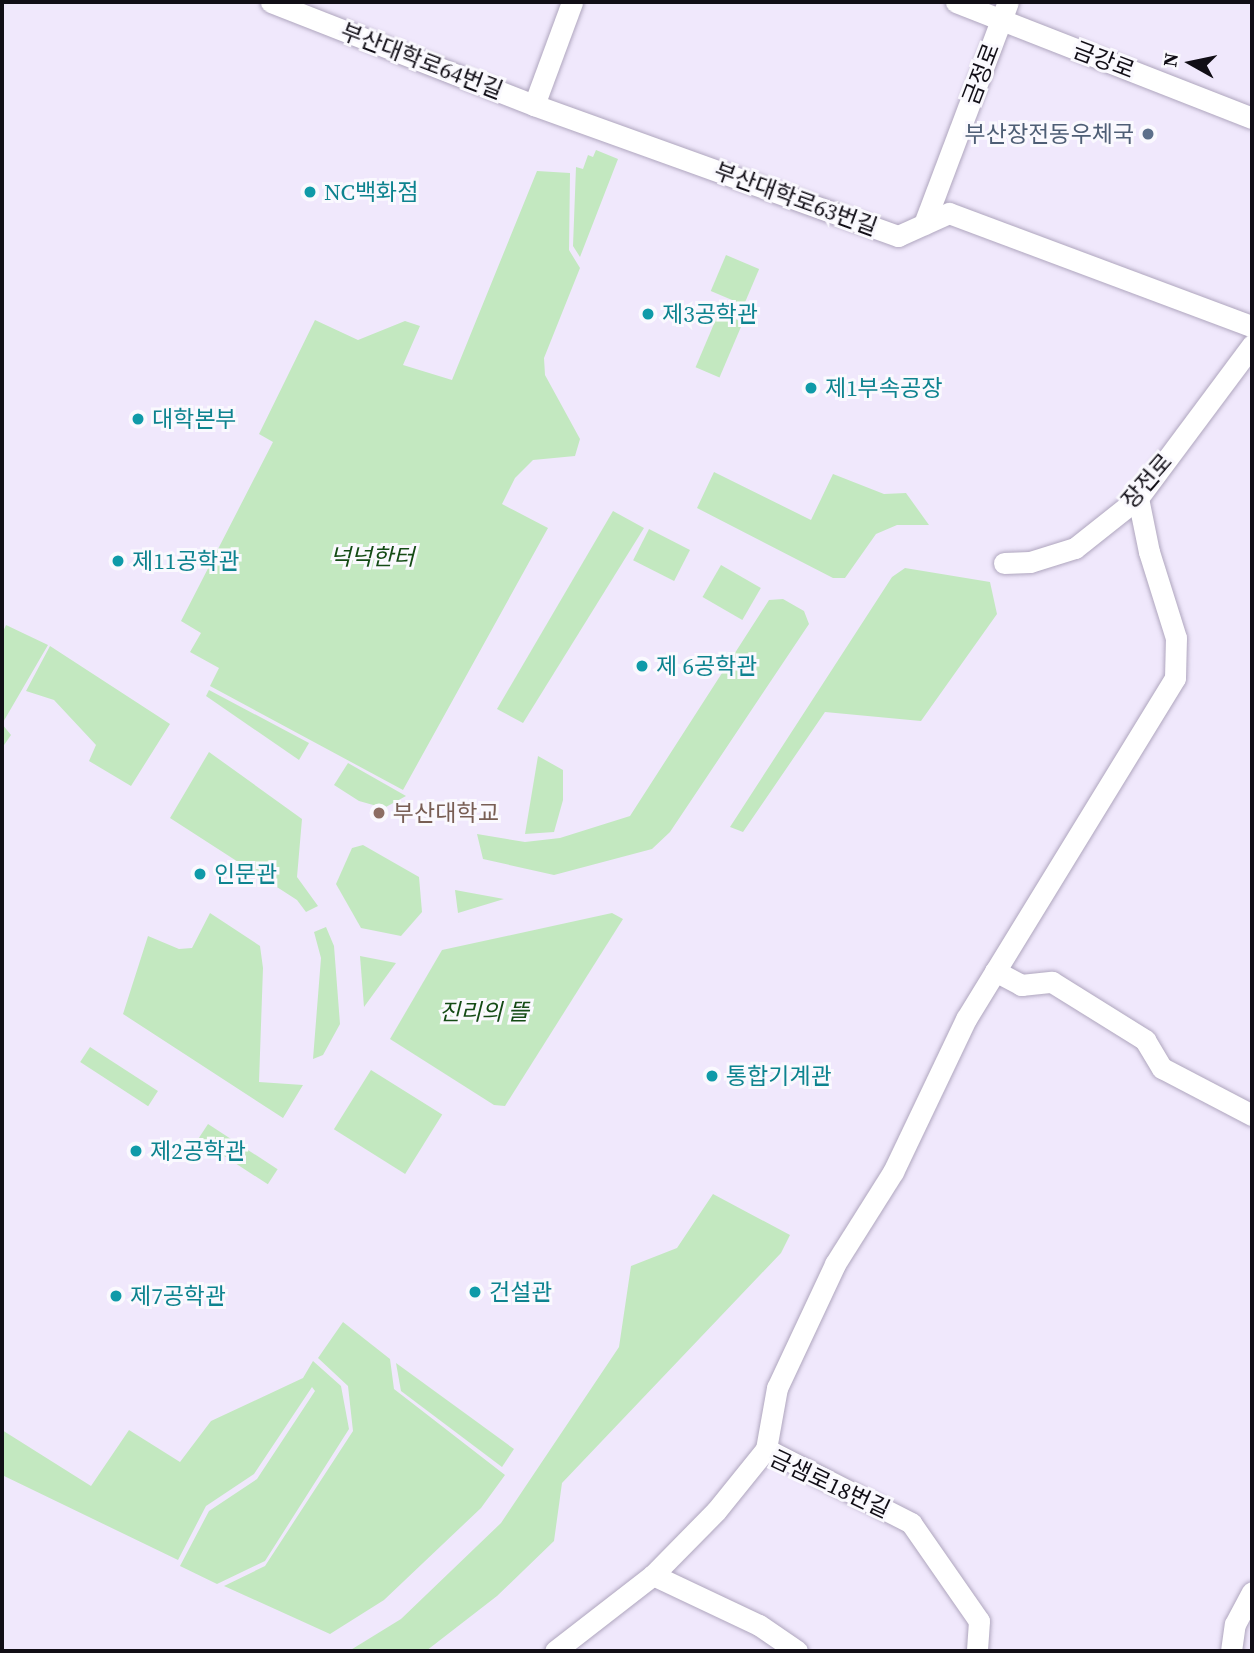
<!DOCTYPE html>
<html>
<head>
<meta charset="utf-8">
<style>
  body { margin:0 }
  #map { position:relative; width:1254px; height:1653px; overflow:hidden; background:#f0e8fc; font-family:"Source Serif 4","Noto Sans KR",serif }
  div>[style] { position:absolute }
  .green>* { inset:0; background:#c3e8c0; transform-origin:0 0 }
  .roads { filter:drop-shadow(0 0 2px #afa6be) drop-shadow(0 0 2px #afa6be) }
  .minor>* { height:21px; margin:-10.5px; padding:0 10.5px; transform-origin:10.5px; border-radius:10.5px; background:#fff }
  .dots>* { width:19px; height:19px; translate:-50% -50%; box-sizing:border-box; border:4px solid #faf9fe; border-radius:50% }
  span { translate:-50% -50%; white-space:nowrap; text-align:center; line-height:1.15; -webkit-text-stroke:6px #faf9fe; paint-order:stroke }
  .street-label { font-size:23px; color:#110e16 }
  .service-label { font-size:23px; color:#4e5e75 }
  .right { translate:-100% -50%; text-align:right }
  .culture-label { font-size:23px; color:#0d838f }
  .left { translate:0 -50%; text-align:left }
  .park-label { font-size:23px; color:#144b15; font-style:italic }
  .education-label { font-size:23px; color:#785e54 }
  .frame { position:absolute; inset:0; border:4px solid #110e16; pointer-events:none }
  .north { position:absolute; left:1156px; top:28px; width:70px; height:70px; -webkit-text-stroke:5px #faf9fe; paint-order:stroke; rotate:279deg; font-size:19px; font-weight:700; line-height:28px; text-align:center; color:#110e16 }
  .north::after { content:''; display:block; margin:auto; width:24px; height:32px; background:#110e16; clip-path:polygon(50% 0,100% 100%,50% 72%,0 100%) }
</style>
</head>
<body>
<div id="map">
  <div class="green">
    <i style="clip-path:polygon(596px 150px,618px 159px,580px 257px,573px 246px,576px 167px,583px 169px,588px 155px,593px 157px)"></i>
    <i style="clip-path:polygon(537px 171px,570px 173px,569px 250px,580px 268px,544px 358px,545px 375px,580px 439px,575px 456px,533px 460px,515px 478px,502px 504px,548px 528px,403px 790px,210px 686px,219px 668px,190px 652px,201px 633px,181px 621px,273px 442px,259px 434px,315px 320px,358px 340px,405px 321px,420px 326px,403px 365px,452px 380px)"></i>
    <i style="left:726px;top:255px;width:36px;height:39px;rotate:23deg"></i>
    <i style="left:719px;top:312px;width:26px;height:60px;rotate:23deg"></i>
    <i style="clip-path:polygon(714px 472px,811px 520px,833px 474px,884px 494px,906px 493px,929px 525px,897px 525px,876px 534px,845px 578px,833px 578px,697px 508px)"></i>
    <i style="clip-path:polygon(613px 511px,644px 528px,523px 723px,497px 709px)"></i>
    <i style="left:649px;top:529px;width:46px;height:35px;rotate:27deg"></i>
    <i style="left:721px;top:565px;width:46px;height:37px;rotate:30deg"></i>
    <i style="clip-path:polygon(905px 568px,990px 582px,997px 614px,921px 721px,825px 712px,743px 832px,730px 827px,892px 577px)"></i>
    <i style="clip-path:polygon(783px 599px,804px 611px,809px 624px,670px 832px,652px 849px,554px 875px,483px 859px,477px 834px,525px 842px,560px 838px,630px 816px,769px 600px)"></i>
    <i style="clip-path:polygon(6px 625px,48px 645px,2px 724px,11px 735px,2px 748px,2px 634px)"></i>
    <i style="clip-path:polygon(50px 646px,170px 724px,131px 786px,89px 761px,96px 745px,54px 700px,26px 691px)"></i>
    <i style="clip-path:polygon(209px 690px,309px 743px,299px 760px,206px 696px)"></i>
    <i style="clip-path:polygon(209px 752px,302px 819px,297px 877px,318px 906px,306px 912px,297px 900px,170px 818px)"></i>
    <i style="clip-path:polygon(538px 756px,563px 770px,563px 800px,554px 832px,525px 834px)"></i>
    <i style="clip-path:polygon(348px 763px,406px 796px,384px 808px,359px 801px,334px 785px)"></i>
    <i style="clip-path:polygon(363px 845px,419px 877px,422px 912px,401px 936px,361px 928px,336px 884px,352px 848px)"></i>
    <i style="clip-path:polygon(455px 890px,504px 899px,458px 913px)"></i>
    <i style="clip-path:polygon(210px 913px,260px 946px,263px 968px,259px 1082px,303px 1085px,283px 1118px,123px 1014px,148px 936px,179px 949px,192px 948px)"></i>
    <i style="clip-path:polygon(612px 913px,623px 919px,505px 1106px,494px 1105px,390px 1039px,442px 950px)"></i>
    <i style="clip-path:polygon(326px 927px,334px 946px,340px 1024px,323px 1055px,313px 1059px,321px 958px,314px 932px)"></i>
    <i style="clip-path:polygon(360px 956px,396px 963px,364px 1007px)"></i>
    <i style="left:90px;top:1047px;width:81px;height:18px;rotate:33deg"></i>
    <i style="left:371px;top:1070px;width:84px;height:70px;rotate:32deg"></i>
    <i style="left:208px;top:1124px;width:83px;height:18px;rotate:33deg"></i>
    <i style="clip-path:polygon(713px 1194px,790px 1235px,781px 1253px,562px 1483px,554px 1541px,497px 1596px,426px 1651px,349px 1651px,401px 1619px,501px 1523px,619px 1347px,631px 1266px,677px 1248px)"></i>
    <i style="clip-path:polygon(343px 1322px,390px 1359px,394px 1389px,505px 1475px,481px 1508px,384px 1600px,330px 1634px,224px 1586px,265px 1566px,353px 1431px,348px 1386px,318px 1358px)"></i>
    <i style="clip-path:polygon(313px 1361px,341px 1386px,349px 1429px,265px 1561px,217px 1584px,180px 1566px,209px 1511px,257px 1479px,315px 1391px,312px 1387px,254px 1474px,206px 1506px,178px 1560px,2px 1475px,2px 1430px,91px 1486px,129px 1430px,180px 1462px,211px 1421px,303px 1378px)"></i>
    <i style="clip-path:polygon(396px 1363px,514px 1449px,502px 1467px,401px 1391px)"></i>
  </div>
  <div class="roads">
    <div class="minor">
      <i style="left:271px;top:2px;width:282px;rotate:21.4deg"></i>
      <i style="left:534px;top:105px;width:387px;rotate:19.8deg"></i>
      <i style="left:898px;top:236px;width:56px;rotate:-24.3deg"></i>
      <i style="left:949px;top:213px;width:323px;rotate:20.5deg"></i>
      <i style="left:956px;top:2px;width:318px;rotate:21.4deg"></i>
      <i style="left:534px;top:105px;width:110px;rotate:-69.7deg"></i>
      <i style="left:924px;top:224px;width:237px;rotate:-69.3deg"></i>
      <i style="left:1004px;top:563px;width:26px;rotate:-2deg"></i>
      <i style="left:1030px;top:562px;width:47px;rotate:-17.3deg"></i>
      <i style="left:1075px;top:548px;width:80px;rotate:-38.4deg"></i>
      <i style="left:1138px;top:498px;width:191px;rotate:-53.3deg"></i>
      <i style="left:995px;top:971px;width:30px;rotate:28deg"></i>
      <i style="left:1021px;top:985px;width:31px;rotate:-6deg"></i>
      <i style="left:1052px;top:982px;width:110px;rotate:31.9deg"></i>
      <i style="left:1145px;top:1040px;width:33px;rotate:59deg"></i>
      <i style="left:1162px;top:1068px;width:102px;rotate:27.6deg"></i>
      <i style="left:766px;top:1449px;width:62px;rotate:-79.8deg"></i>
      <i style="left:777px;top:1388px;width:137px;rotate:-64.9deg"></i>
      <i style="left:835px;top:1264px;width:109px;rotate:-57.8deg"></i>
      <i style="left:893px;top:1172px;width:170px;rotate:-64.5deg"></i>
      <i style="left:966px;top:1019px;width:400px;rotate:-58.5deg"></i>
      <i style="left:1175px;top:678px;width:40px;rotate:-88.6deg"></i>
      <i style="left:1176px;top:638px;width:90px;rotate:-107.4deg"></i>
      <i style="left:1149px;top:552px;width:55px;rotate:-101.5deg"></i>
      <i style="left:653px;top:1575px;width:90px;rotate:-45.5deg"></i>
      <i style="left:716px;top:1511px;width:80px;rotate:-51.1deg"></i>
      <i style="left:766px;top:1449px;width:163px;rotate:27deg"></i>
      <i style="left:911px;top:1523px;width:119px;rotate:55.2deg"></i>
      <i style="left:979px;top:1621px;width:30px;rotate:94deg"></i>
      <i style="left:555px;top:1651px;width:124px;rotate:-37.8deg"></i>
      <i style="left:653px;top:1575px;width:117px;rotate:25.3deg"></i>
      <i style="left:759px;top:1625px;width:46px;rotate:34.4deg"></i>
      <i style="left:1231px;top:1651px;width:27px;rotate:-82deg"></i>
      <i style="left:1235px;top:1624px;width:36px;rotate:-62deg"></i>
    </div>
  </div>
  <div class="dots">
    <i style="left:1148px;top:134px;background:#5c6f8a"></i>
    <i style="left:310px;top:192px;background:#0f9aa8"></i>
    <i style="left:648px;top:314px;background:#0f9aa8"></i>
    <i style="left:811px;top:388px;background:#0f9aa8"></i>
    <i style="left:138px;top:419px;background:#0f9aa8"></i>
    <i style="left:118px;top:561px;background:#0f9aa8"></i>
    <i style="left:642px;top:666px;background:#0f9aa8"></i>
    <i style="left:379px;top:813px;background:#8d6e63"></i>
    <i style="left:200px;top:874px;background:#0f9aa8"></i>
    <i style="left:712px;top:1076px;background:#0f9aa8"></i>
    <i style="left:136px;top:1151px;background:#0f9aa8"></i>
    <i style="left:475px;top:1292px;background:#0f9aa8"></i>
    <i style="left:116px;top:1296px;background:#0f9aa8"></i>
  </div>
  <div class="street-label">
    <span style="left:1104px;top:60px;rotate:21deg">금강로</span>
    <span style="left:422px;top:61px;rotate:21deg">부산대학로64번길</span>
    <span style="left:981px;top:74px;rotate:-69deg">금정로</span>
    <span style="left:796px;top:199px;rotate:20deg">부산대학로63번길</span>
    <span style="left:1147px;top:481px;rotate:-49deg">장전로</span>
    <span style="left:830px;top:1484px;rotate:25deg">금샘로18번길</span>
  </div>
  <div class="service-label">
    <span class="right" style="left:1134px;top:134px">부산장전동우체국</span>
  </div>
  <div class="culture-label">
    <span class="left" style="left:324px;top:192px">NC백화점</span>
    <span class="left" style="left:662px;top:314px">제3공학관</span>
    <span class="left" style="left:825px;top:388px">제1부속공장</span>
    <span class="left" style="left:152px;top:419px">대학본부</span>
    <span class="left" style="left:132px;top:561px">제11공학관</span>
    <span class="left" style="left:656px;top:666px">제 6공학관</span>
    <span class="left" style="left:214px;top:874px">인문관</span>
    <span class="left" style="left:726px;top:1076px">통합기계관</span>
    <span class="left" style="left:150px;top:1151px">제2공학관</span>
    <span class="left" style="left:489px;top:1292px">건설관</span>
    <span class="left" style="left:130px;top:1296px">제7공학관</span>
  </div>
  <div class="park-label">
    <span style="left:372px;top:557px">넉넉한터</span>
    <span style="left:484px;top:1012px">진리의 뜰</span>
  </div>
  <div class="education-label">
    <span class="left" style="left:393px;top:813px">부산대학교</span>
  </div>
  <div class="frame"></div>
  <div class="north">N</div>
</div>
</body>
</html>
